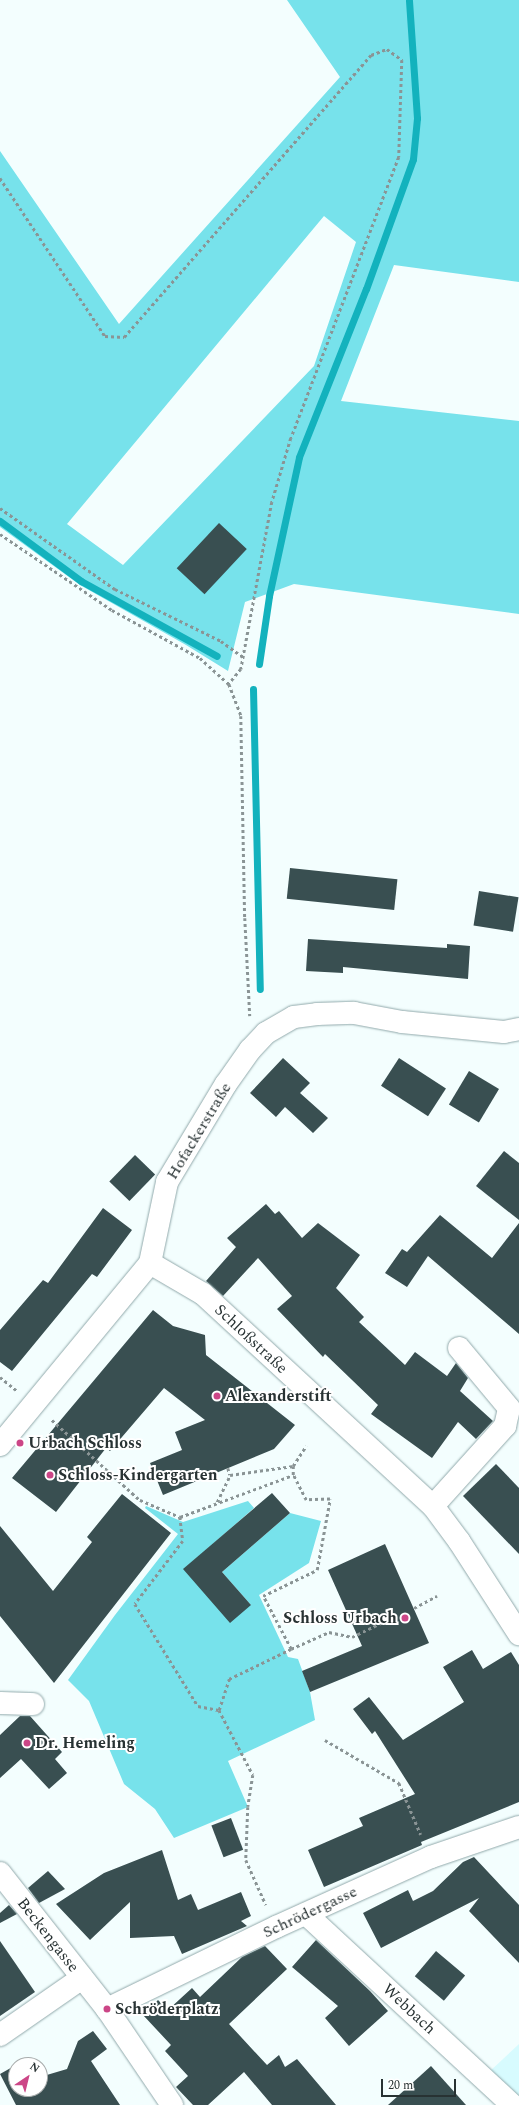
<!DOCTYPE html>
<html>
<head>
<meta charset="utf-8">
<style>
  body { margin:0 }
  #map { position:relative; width:519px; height:2105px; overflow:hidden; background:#f3fefe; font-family:Spectral,serif }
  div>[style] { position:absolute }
  .built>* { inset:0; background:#d7fbfe }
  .green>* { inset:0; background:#77e2eb }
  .stream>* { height:7px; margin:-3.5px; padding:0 3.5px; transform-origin:3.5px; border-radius:3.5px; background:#13b2bd }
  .building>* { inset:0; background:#394f51; transform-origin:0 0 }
  .path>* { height:2.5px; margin-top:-1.25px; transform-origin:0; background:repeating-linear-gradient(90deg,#8a9495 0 3px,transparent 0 6px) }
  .roads { filter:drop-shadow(0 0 1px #91a9ab) drop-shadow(0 0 1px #91a9ab) }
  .minor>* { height:22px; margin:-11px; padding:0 11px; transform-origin:11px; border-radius:11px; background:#fff }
  .dots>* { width:11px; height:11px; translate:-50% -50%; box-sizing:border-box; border:2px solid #fff; border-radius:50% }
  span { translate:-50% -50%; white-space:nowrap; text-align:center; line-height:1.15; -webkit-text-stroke:4px #fff; paint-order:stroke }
  .street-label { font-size:16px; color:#283233 }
  .poi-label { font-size:16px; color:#283233; font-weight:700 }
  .left { translate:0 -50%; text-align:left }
  .right { translate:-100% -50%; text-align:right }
  .north { position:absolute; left:8px; top:2057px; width:40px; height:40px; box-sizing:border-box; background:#fff; border:1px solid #a9adad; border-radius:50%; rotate:35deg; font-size:11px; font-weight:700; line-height:16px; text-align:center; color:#283233 }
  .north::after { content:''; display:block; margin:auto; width:14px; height:18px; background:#cc4687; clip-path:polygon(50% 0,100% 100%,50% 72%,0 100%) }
  .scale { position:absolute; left:381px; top:2079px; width:75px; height:18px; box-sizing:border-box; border:2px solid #283233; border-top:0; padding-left:5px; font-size:12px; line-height:14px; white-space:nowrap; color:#283233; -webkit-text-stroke:3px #fff; paint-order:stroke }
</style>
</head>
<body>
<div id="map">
  <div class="built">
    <i style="clip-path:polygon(519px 2044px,519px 2104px,489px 2072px)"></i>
  </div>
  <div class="green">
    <i style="clip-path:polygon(evenodd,287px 0,519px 0,519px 282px,394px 265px,341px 401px,519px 421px,519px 614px,294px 584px,245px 602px,228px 671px,186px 645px,80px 585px,0 527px,0 151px,119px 324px,340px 77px,287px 0,324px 216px,356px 242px,314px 366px,123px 565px,67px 524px,324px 216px)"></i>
    <i style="clip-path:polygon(248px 1501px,254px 1508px,184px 1569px,251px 1605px,222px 1572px,290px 1513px,321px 1521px,309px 1563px,259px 1595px,288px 1657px,298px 1659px,310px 1692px,315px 1720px,228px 1761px,248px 1807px,174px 1838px,155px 1809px,124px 1784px,89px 1701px,68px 1680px,115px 1615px,178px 1534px,145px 1508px,146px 1506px,183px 1522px)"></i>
  </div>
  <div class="stream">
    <i style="left:0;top:521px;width:101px;rotate:36.5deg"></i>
    <i style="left:81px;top:581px;width:155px;rotate:28.9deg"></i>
    <i style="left:259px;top:664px;width:69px;rotate:-81.6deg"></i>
    <i style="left:269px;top:596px;width:142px;rotate:-77.8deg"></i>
    <i style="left:299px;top:457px;width:181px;rotate:-68.3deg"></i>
    <i style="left:366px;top:289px;width:138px;rotate:-70.1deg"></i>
    <i style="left:413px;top:159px;width:41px;rotate:-84.4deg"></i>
    <i style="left:417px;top:118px;width:118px;rotate:-93.9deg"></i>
    <i style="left:253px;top:689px;width:300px;rotate:88.7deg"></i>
  </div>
  <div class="building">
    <i style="left:219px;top:523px;width:38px;height:62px;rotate:43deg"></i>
    <i style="left:290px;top:868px;width:108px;height:31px;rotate:6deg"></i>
    <i style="left:479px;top:891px;width:40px;height:35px;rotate:9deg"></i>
    <i style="clip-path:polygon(308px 939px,447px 948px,447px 944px,470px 946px,468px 979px,343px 967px,343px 973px,306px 971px)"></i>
    <i style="clip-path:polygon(283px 1058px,310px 1083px,300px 1093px,328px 1118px,313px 1133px,285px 1107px,276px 1117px,250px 1093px)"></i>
    <i style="left:399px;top:1058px;width:56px;height:33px;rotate:33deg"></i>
    <i style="left:469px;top:1071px;width:35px;height:39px;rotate:31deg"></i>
    <i style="clip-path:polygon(504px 1151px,519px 1163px,519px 1220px,476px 1186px)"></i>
    <i style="left:135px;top:1155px;width:28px;height:37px;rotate:44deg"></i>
    <i style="clip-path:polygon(266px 1204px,275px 1214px,279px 1211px,302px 1238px,318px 1223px,360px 1255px,336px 1288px,364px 1317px,359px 1322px,405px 1365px,415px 1352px,447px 1376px,456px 1363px,468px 1378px,460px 1391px,493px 1421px,476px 1439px,458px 1422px,432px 1458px,371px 1414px,378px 1405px,325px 1354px,323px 1357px,277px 1309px,292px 1296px,258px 1258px,223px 1296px,206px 1281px,236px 1247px,227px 1238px)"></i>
    <i style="clip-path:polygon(103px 1208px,132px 1230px,97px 1277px,92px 1274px,12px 1371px,0 1362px,0 1330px,43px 1280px,48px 1283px)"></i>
    <i style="clip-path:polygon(440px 1215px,492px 1258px,519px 1223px,519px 1334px,428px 1256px,407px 1287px,385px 1273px,402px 1249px,407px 1252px)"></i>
    <i style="clip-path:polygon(153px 1310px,173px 1326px,205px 1335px,206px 1355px,295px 1425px,274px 1449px,163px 1495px,150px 1463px,182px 1450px,175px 1432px,205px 1420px,164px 1388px,110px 1451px,106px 1448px,56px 1512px,12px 1478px)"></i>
    <i style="clip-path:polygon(496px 1464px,519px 1488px,519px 1554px,463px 1496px)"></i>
    <i style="clip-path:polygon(272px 1493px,290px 1513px,222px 1572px,251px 1605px,230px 1623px,183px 1569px)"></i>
    <i style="clip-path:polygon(122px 1494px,171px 1533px,54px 1683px,0 1616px,0 1526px,53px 1591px,92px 1542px,87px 1537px)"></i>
    <i style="clip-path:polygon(385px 1544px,429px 1643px,310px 1692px,302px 1671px,362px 1646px,328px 1570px)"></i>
    <i style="clip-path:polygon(472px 1650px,483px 1669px,511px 1652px,519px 1665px,519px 1802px,421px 1842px,422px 1845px,324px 1887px,308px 1850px,363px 1826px,359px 1818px,415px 1794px,375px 1731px,372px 1734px,353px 1709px,369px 1697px,403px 1740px,464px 1702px,443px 1667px)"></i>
    <i style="clip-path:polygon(20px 1716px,30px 1716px,62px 1752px,55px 1759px,67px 1773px,49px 1789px,21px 1759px,0 1778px,0 1735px)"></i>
    <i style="left:231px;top:1818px;width:34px;height:21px;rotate:69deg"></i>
    <i style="clip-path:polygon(162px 1850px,178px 1900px,191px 1894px,198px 1910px,241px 1892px,251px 1916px,241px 1921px,247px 1926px,182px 1954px,174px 1936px,130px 1938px,130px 1902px,90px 1940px,56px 1904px,104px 1873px)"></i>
    <i style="clip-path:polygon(474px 1857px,519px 1905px,519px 1963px,469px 1911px,479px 1898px,381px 1948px,363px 1913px,408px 1890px,413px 1901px,433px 1891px,463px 1862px)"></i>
    <i style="clip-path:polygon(48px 1871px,65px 1889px,39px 1903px,28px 1888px)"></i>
    <i style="clip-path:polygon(9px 1905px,17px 1914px,0 1923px,0 1913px)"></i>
    <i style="clip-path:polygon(316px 1940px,370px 1991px,388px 2011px,349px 2046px,325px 2018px,338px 2006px,292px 1967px)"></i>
    <i style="clip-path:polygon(0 1941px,35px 1992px,0 2016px)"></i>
    <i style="clip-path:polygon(265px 1946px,287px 1969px,229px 2024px,267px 2065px,279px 2055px,285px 2067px,297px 2059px,336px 2105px,272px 2105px,244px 2072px,208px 2105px,193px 2105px,176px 2087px,188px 2076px,165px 2051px,171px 2045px,143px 2015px,158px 2000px,168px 2010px,192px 1988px,200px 1997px,242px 1957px)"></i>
    <i style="left:436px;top:1951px;width:38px;height:33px;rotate:40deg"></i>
    <i style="clip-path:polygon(93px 2031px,107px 2049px,91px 2061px,120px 2105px,16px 2105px,0 2074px,16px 2065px,16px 2089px,40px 2089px,40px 2077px,67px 2069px,78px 2041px)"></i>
    <i style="clip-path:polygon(431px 2066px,466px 2105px,388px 2105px)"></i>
  </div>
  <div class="path">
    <i style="left:0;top:178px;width:190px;rotate:56.4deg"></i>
    <i style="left:105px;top:336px;width:19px;rotate:3deg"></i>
    <i style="left:124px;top:337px;width:375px;rotate:-48.8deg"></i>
    <i style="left:371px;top:55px;width:17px;rotate:-21deg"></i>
    <i style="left:387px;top:49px;width:19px;rotate:36deg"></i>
    <i style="left:402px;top:60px;width:97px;rotate:91.8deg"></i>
    <i style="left:399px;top:157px;width:301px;rotate:111deg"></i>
    <i style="left:291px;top:438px;width:67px;rotate:106.5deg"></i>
    <i style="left:272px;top:502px;width:170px;rotate:100.5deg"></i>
    <i style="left:241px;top:669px;width:19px;rotate:129deg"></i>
    <i style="left:0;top:508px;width:141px;rotate:35.2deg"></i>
    <i style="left:115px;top:589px;width:118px;rotate:26.1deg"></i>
    <i style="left:221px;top:641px;width:27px;rotate:36deg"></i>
    <i style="left:0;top:534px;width:135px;rotate:34.2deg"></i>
    <i style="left:112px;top:610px;width:100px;rotate:28.6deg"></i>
    <i style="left:200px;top:658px;width:39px;rotate:42deg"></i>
    <i style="left:229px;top:684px;width:34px;rotate:69deg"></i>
    <i style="left:241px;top:716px;width:202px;rotate:88.9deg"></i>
    <i style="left:245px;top:918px;width:98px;rotate:87.1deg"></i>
    <i style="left:0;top:1377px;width:21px;rotate:39deg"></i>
    <i style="left:52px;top:1420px;width:119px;rotate:42.3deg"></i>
    <i style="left:140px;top:1500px;width:43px;rotate:23deg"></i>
    <i style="left:180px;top:1517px;width:121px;rotate:-20.4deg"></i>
    <i style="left:293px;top:1475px;width:9px;rotate:-90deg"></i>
    <i style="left:293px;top:1466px;width:24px;rotate:-57deg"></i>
    <i style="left:228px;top:1468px;width:7px;rotate:74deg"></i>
    <i style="left:230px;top:1475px;width:64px;rotate:-8.1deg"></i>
    <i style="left:217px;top:1502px;width:30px;rotate:-64deg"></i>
    <i style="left:180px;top:1517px;width:24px;rotate:83deg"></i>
    <i style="left:183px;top:1541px;width:79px;rotate:127.3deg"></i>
    <i style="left:135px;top:1604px;width:120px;rotate:58.3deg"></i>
    <i style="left:198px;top:1706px;width:21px;rotate:11deg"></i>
    <i style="left:219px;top:1710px;width:73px;rotate:62.4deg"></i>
    <i style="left:253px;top:1775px;width:32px;rotate:99deg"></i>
    <i style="left:248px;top:1807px;width:53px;rotate:92.2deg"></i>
    <i style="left:246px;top:1860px;width:49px;rotate:66deg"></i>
    <i style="left:414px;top:1608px;width:26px;rotate:-28deg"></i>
    <i style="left:291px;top:1649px;width:42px;rotate:-24.1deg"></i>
    <i style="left:329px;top:1632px;width:24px;rotate:12deg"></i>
    <i style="left:352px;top:1637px;width:46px;rotate:-26deg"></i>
    <i style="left:219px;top:1710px;width:33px;rotate:-72deg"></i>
    <i style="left:229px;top:1679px;width:69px;rotate:-25.8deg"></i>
    <i style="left:291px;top:1649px;width:60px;rotate:-117.8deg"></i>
    <i style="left:263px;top:1596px;width:60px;rotate:-25.7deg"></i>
    <i style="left:317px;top:1570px;width:72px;rotate:-79.6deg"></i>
    <i style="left:330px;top:1499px;width:24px;rotate:178deg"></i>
    <i style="left:306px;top:1500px;width:28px;rotate:-117deg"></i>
    <i style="left:325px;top:1740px;width:86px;rotate:30.2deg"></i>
    <i style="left:399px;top:1783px;width:56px;rotate:67.1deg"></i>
  </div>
  <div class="roads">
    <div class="minor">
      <i style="left:150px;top:1263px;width:61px;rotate:30.3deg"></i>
      <i style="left:203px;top:1294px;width:313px;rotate:42.7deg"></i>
      <i style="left:433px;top:1506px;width:44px;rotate:53.4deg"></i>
      <i style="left:459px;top:1541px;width:111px;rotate:57.2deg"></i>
      <i style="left:0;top:1445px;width:236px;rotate:-50.5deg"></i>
      <i style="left:150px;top:1263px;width:83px;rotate:-78.1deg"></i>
      <i style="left:167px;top:1182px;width:114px;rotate:-59deg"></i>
      <i style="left:226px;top:1084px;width:42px;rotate:-54.8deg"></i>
      <i style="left:250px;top:1050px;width:23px;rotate:-47deg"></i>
      <i style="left:266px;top:1033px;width:32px;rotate:-30deg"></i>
      <i style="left:294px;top:1017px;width:23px;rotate:-7deg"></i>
      <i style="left:317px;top:1014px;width:37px;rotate:-2deg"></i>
      <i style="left:354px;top:1013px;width:49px;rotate:10.6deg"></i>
      <i style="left:402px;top:1022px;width:102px;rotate:5.6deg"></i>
      <i style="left:504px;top:1032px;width:15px;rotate:-11deg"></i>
      <i style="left:433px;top:1506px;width:108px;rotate:-48deg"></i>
      <i style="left:505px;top:1426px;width:18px;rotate:-77deg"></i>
      <i style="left:509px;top:1408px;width:78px;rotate:-129.8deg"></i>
      <i style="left:0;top:1703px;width:33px;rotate:2deg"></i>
      <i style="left:0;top:1873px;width:173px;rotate:51.8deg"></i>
      <i style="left:107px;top:2009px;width:116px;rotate:55.9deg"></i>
      <i style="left:306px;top:1914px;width:281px;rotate:42.8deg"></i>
      <i style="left:107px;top:2009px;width:188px;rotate:-25.9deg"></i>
      <i style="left:276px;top:1927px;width:170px;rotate:-24.3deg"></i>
      <i style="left:431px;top:1857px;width:93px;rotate:-18.8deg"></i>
      <i style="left:0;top:2035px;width:100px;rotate:-34.8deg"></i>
    </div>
  </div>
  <div class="dots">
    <i style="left:217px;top:1396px;background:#cc4687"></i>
    <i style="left:20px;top:1443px;background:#cc4687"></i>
    <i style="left:50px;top:1475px;background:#cc4687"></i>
    <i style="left:405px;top:1618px;background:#cc4687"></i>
    <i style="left:27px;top:1743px;background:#cc4687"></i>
    <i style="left:107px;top:2009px;background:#cc4687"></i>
  </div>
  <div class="street-label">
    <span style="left:199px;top:1131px;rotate:-59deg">Hofackerstraße</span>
    <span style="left:251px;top:1339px;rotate:43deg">Schloßstraße</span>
    <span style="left:310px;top:1912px;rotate:-25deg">Schrödergasse</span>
    <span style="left:48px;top:1935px;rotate:52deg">Beckengasse</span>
    <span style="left:409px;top:2009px;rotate:43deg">Webbach</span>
  </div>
  <div class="poi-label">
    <span class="left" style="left:225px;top:1396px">Alexanderstift</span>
    <span class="left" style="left:28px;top:1443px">Urbach Schloss</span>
    <span class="left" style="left:58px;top:1475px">Schloss-Kindergarten</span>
    <span class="right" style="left:397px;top:1618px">Schloss Urbach</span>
    <span class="left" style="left:35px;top:1743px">Dr. Hemeling</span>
    <span class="left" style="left:115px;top:2009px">Schröderplatz</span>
  </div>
  <div class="north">N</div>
  <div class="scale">20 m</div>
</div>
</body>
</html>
